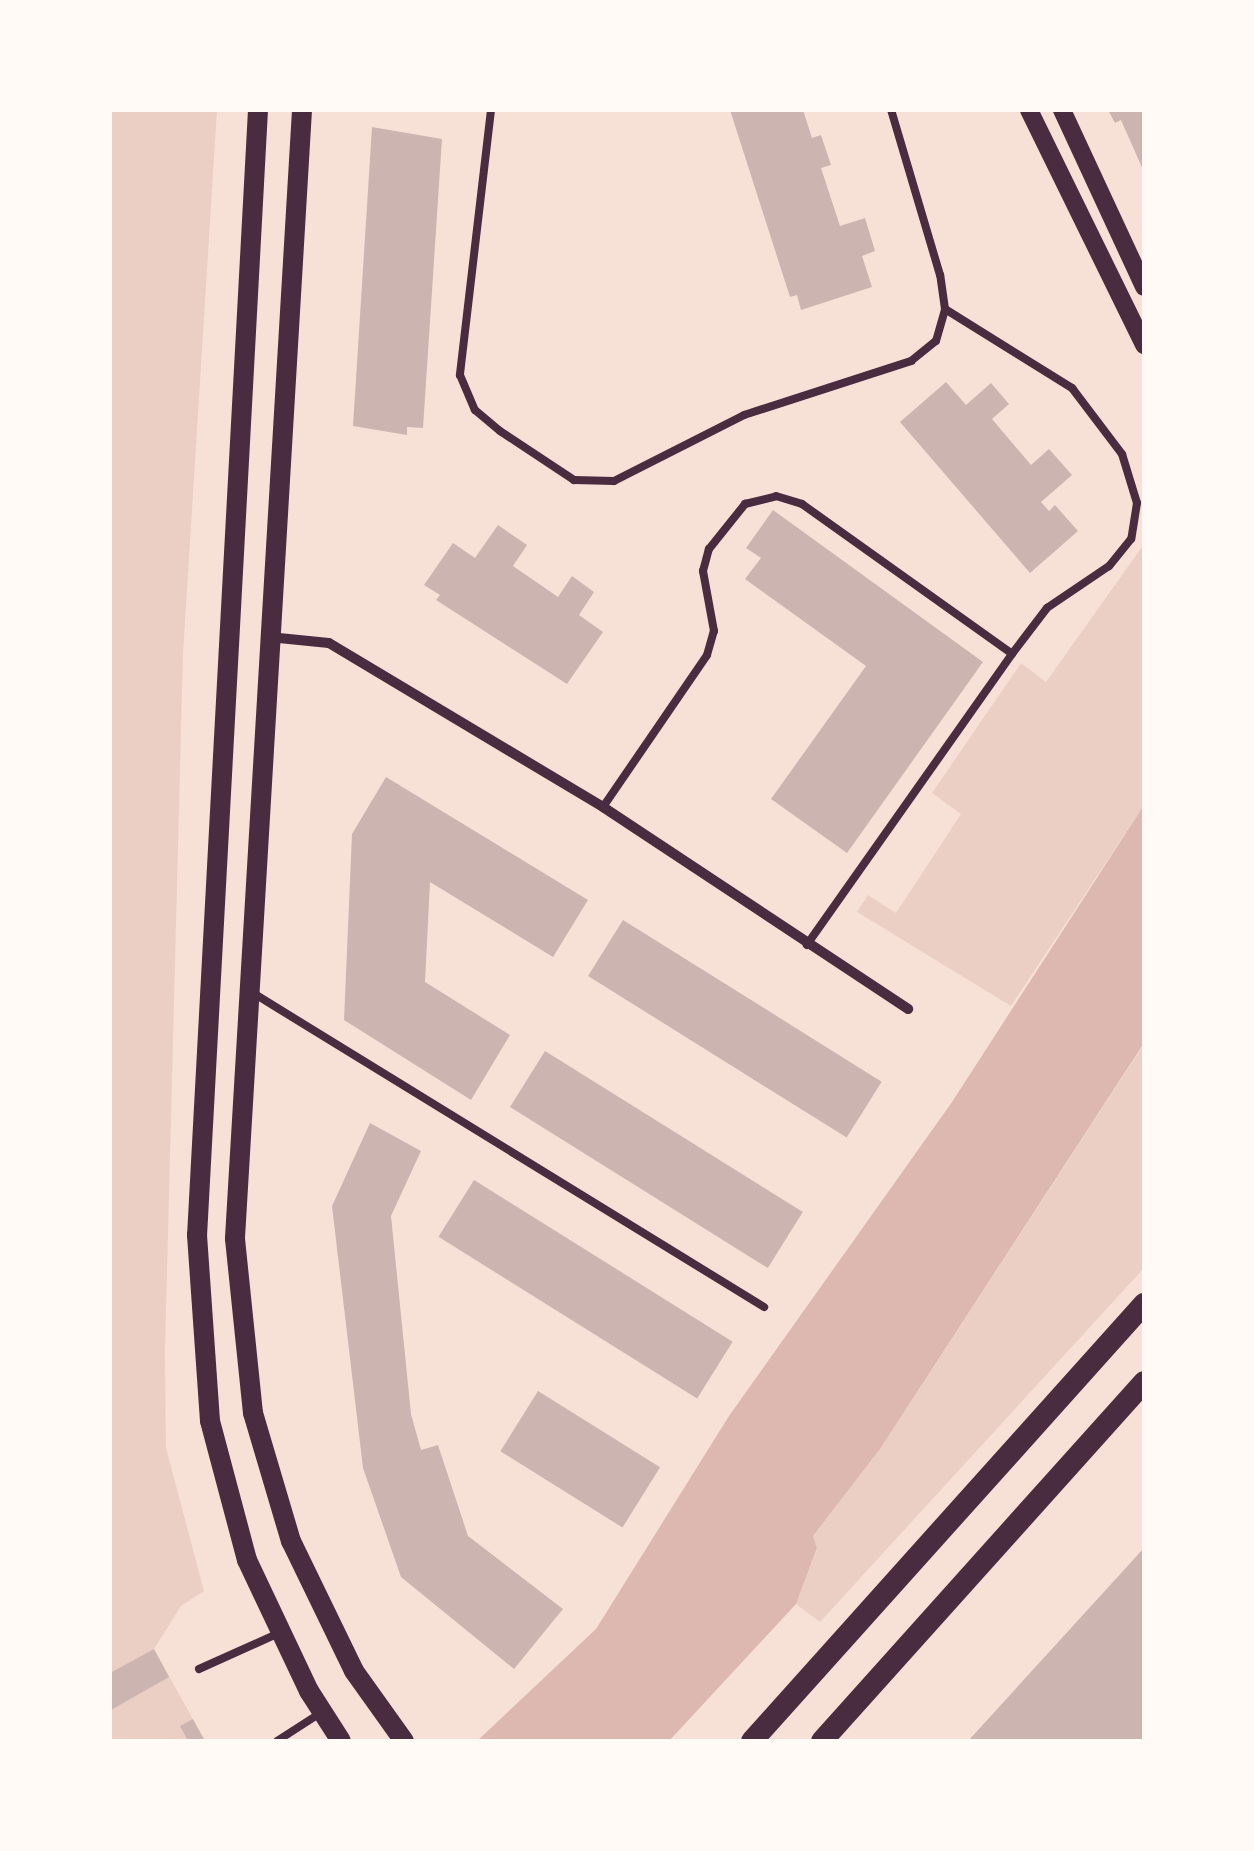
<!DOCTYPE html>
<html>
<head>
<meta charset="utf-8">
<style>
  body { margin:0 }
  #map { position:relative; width:1254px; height:1851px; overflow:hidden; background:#f7e1d7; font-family:Manrope,sans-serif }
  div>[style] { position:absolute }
  .green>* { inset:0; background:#ebcfc5 }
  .water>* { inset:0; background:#dcb8b0 }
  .building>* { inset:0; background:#ccb4b1; transform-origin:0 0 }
  .service>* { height:8px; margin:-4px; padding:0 4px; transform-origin:4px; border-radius:4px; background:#4a2c40 }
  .minor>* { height:10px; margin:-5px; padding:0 5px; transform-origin:5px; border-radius:5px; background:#4a2c40 }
  .tertiary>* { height:18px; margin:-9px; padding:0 9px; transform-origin:9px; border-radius:9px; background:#4a2c40 }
  .secondary>* { height:20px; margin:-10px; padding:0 10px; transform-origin:10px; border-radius:10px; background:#4a2c40 }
  .primary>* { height:22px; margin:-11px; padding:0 11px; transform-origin:11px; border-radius:11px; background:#4a2c40 }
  span { translate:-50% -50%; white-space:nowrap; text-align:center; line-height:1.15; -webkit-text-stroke:10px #fffaf5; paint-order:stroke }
  .frame { position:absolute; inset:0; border:112px solid #fffaf5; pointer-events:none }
</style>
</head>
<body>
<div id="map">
  <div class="green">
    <i style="clip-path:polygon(110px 110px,217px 110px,183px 654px,165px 1352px,166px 1448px,204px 1591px,181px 1606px,154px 1649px,205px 1741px,110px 1741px)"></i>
    <i style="clip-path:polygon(1144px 544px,1144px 805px,1011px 1006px,857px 912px,868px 895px,896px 913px,961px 814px,932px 793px,1021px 663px,1046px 682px)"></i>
    <i style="clip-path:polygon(1144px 1044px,1144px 1268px,820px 1622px,796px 1604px,817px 1549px,813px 1536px,880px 1449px)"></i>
  </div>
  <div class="water">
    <i style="clip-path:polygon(1144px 805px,1144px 1043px,880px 1449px,813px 1536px,817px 1548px,796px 1604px,669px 1741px,477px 1741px,596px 1629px,729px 1416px,952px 1102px)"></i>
  </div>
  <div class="building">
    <i style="clip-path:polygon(730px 110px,803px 110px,812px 138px,821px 135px,831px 165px,821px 168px,840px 226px,865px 218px,875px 251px,862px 256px,872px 287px,801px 310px,797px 295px,790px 297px)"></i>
    <i style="clip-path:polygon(1108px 110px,1144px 110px,1144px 172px,1121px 120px,1115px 123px)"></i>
    <i style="clip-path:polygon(372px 127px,442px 139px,423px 428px,407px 427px,407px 435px,353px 426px)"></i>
    <i style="clip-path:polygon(946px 382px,966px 405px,991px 383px,1009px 404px,992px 419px,1031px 465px,1049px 449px,1072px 475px,1041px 502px,1049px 511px,1055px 505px,1078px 531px,1030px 573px,900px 422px)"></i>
    <i style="clip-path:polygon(773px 510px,983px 662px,847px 853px,771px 799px,866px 666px,745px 579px,761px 558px,746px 548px)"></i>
    <i style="clip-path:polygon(498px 525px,527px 545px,513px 566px,558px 597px,572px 576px,594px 592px,579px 615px,603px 632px,567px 684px,436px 600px,440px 595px,424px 585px,453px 543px,475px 558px)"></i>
    <i style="clip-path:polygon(386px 777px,588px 900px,553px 957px,430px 882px,425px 982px,510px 1035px,471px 1100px,344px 1020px,352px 834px)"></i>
    <i style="left:623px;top:920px;width:305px;height:66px;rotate:32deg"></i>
    <i style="left:545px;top:1051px;width:304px;height:66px;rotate:32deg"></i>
    <i style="clip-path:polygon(370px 1123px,421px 1151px,391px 1216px,411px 1414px,421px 1450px,438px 1445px,468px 1536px,563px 1609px,514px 1669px,401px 1577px,363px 1468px,332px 1206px)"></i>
    <i style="left:474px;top:1180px;width:305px;height:67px;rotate:32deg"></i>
    <i style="left:538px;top:1391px;width:144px;height:71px;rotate:32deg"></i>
    <i style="clip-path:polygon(1144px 1548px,1144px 1741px,968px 1741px)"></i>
    <i style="clip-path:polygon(154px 1649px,169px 1677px,111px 1710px,110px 1673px)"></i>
    <i style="clip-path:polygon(193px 1719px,195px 1723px,205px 1741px,188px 1741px,180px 1726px)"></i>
  </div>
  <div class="service">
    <i style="left:491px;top:110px;width:267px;rotate:96.7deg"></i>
    <i style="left:460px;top:375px;width:38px;rotate:67deg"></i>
    <i style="left:475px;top:410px;width:33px;rotate:40deg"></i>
    <i style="left:500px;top:431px;width:89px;rotate:33.5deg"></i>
    <i style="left:574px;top:480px;width:40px;rotate:1.4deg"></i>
    <i style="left:614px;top:481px;width:146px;rotate:-26.9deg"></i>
    <i style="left:744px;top:415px;width:176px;rotate:-17.9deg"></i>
    <i style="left:911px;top:361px;width:32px;rotate:-39deg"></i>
    <i style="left:936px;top:341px;width:33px;rotate:-74deg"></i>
    <i style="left:945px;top:309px;width:34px;rotate:-98deg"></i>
    <i style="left:940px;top:275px;width:172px;rotate:-106.5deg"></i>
    <i style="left:945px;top:309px;width:150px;rotate:31.9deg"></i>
    <i style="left:1072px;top:388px;width:83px;rotate:52.9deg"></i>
    <i style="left:1122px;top:454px;width:51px;rotate:73deg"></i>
    <i style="left:1137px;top:503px;width:36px;rotate:99deg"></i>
    <i style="left:1131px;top:539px;width:35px;rotate:129deg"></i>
    <i style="left:1109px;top:566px;width:75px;rotate:145.9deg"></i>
    <i style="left:1047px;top:608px;width:58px;rotate:127.3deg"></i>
    <i style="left:603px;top:807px;width:184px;rotate:-55.6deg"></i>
    <i style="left:707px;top:655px;width:25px;rotate:-74deg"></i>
    <i style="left:714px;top:631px;width:61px;rotate:-100.4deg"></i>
    <i style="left:703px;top:571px;width:23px;rotate:-75deg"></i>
    <i style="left:709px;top:549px;width:58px;rotate:-51.3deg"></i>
    <i style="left:745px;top:504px;width:32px;rotate:-14deg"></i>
    <i style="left:776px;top:496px;width:27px;rotate:17deg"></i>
    <i style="left:802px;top:504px;width:258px;rotate:35.5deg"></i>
    <i style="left:1012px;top:654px;width:356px;rotate:125.2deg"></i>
    <i style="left:253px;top:993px;width:600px;rotate:31.57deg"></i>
    <i style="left:199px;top:1669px;width:85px;rotate:-24.2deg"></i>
    <i style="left:277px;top:1741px;width:54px;rotate:-32.8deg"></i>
  </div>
  <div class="minor">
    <i style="left:269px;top:637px;width:60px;rotate:5.7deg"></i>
    <i style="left:329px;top:643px;width:319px;rotate:30.9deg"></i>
    <i style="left:603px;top:807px;width:366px;rotate:33.5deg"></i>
  </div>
  <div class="tertiary">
    <i style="left:1029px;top:110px;width:262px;rotate:63.9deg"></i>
    <i style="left:1062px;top:110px;width:195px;rotate:65.1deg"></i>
  </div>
  <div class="secondary">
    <i style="left:258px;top:110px;width:1127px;rotate:93.1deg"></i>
    <i style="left:197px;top:1235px;width:186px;rotate:86deg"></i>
    <i style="left:210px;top:1421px;width:144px;rotate:75.1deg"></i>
    <i style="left:247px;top:1560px;width:145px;rotate:64.7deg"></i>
    <i style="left:309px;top:1691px;width:59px;rotate:57.4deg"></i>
    <i style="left:302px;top:110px;width:1131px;rotate:93.4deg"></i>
    <i style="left:235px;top:1239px;width:175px;rotate:84.1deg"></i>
    <i style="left:253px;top:1413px;width:134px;rotate:73.5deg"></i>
    <i style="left:291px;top:1541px;width:144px;rotate:64.1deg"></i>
    <i style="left:354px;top:1671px;width:86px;rotate:54.5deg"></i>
  </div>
  <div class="primary">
    <i style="left:752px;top:1741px;width:587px;rotate:-48.11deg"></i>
    <i style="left:822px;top:1741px;width:482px;rotate:-48.1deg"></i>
  </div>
  <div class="frame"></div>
</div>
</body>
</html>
